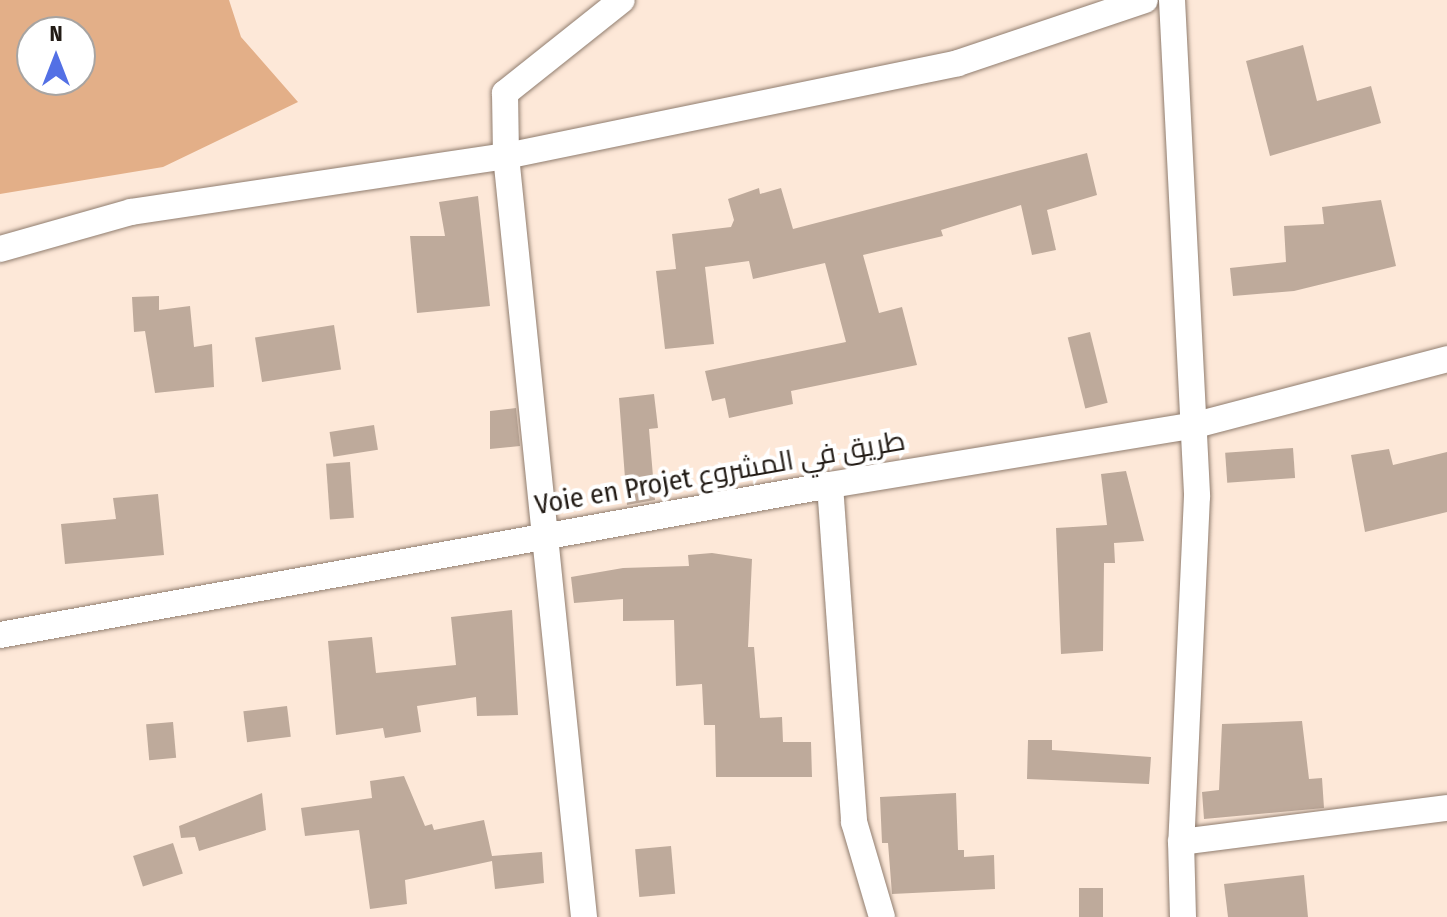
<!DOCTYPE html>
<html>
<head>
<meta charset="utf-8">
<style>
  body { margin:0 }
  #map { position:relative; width:1447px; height:917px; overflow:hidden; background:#fde8d8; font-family:"Fira Sans Condensed",Cairo,sans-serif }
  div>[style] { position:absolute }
  .green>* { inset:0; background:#e3af88 }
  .building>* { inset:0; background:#beaa9b; transform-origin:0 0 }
  .roads { filter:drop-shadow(0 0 2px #907d6f) drop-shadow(0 0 2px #907d6f) }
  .minor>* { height:26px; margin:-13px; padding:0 13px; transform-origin:13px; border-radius:13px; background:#fff }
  span { translate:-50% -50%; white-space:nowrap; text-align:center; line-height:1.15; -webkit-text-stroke:8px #fff; paint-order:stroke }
  .street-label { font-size:28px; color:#231c16 }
  .north { position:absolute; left:16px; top:16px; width:80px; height:80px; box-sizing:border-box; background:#fff; border:2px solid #a7a4a2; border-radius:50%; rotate:0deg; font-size:22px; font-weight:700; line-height:32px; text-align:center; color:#231c16 }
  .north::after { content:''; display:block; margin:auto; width:28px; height:36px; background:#5370e5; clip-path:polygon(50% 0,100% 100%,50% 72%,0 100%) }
</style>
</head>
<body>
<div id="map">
  <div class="green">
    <i style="clip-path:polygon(evenodd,0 0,229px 0,241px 37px,298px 102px,163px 167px,0 194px,0 0,32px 32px,80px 32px,80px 80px,32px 80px,32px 32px)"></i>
  </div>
  <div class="building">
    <i style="clip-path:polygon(1303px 45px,1317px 101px,1371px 86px,1381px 123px,1270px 156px,1246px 61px)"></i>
    <i style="clip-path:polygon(1087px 153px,1097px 195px,1047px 210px,1056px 250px,1032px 255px,1021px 205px,941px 230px,943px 236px,863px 255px,879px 313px,902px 307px,917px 365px,791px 391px,793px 404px,729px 418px,725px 398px,712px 401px,705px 371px,846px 342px,825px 263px,753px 279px,749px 261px,705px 267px,714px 344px,665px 349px,656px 271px,676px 269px,672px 234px,731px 227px,734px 220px,728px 199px,759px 188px,760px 194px,781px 188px,793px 229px)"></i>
    <i style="clip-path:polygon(478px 196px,490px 306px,417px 313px,410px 236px,445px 236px,439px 202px)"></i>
    <i style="clip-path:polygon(1381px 200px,1396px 266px,1294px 291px,1233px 296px,1230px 268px,1286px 262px,1284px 226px,1324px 224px,1322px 207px)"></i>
    <i style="clip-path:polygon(159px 296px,159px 310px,190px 306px,194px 347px,212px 344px,214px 387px,155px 393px,145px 331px,134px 332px,132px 297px)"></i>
    <i style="left:334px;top:325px;width:45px;height:80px;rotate:81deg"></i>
    <i style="left:1090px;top:332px;width:73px;height:23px;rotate:76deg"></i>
    <i style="clip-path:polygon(654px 394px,658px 428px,649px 429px,655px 500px,627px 505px,619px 398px)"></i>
    <i style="clip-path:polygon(516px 408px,520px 446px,490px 449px,490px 411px)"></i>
    <i style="left:374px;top:425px;width:25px;height:45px;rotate:81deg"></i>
    <i style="left:1293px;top:448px;width:30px;height:68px;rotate:86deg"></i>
    <i style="clip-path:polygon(1389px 449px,1393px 465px,1447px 452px,1447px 512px,1365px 532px,1351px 455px)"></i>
    <i style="left:350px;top:462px;width:56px;height:24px;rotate:86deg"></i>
    <i style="clip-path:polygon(1126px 471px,1144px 541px,1114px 543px,1115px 563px,1104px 563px,1103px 651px,1061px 654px,1056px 528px,1107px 525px,1101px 474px)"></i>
    <i style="clip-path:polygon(158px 494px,164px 555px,65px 564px,61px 524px,116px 519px,113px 498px)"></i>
    <i style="clip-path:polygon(712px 553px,752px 559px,748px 647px,754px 647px,760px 718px,782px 717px,783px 742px,811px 742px,812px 777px,716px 777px,715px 725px,704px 725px,702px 684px,676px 686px,674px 620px,623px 621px,623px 599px,574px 603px,571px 577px,623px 568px,689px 566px,688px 555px)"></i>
    <i style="clip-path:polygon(512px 610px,518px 715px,477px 716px,476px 697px,417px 706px,421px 732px,385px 738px,383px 728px,336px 735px,328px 641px,372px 637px,376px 673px,456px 665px,451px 617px)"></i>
    <i style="left:287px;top:706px;width:31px;height:44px;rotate:83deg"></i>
    <i style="clip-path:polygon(1302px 721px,1309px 779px,1322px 778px,1324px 808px,1204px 819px,1202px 792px,1219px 790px,1222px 724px)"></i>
    <i style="left:173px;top:722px;width:36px;height:27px;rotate:85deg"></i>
    <i style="clip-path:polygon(1028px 740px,1052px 740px,1052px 750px,1151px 757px,1149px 784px,1027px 779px)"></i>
    <i style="clip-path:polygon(404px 776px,425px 826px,432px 824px,434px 830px,484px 820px,492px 856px,542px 852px,544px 883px,495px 889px,492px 861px,405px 880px,407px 904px,370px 909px,359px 830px,305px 836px,301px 808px,372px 798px,370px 781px)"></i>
    <i style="clip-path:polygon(262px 793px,266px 830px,199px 851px,195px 837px,181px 838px,179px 826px)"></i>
    <i style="clip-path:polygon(956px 793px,958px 850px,964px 850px,964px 857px,994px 855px,995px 889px,892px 894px,888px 843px,882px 843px,880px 797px)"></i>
    <i style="left:173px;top:843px;width:32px;height:42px;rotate:72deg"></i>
    <i style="left:671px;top:846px;width:48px;height:36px;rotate:85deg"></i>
    <i style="clip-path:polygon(1304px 875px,1308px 917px,1228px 917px,1224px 884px)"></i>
    <i style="left:1079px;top:888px;width:24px;height:29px"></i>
  </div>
  <div class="roads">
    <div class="minor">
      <i style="left:1172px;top:0;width:497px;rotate:87.1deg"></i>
      <i style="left:1197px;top:496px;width:346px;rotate:92.6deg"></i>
      <i style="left:0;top:249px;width:136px;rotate:-15.8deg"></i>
      <i style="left:131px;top:212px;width:379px;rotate:-8.5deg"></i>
      <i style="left:506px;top:156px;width:461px;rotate:-11.6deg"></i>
      <i style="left:958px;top:63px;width:197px;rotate:-18.6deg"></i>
      <i style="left:830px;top:485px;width:338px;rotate:85.9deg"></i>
      <i style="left:854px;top:822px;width:99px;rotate:73.6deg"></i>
      <i style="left:0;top:635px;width:843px;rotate:-10.24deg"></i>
      <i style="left:830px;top:485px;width:371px;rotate:-9.3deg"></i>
      <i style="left:1196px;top:425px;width:260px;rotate:-14.7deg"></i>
      <i style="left:584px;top:917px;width:765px;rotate:-95.85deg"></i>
      <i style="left:506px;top:156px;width:63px;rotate:-90.9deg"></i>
      <i style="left:505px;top:93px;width:149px;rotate:-38.5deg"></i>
      <i style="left:1183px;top:917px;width:75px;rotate:-91.5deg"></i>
      <i style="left:1181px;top:842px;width:268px;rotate:-7.3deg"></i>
    </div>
  </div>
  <div class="street-label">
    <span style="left:720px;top:473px;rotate:-10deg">Voie en Projet طريق في المشروع</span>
  </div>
  <div class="north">N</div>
</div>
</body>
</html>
